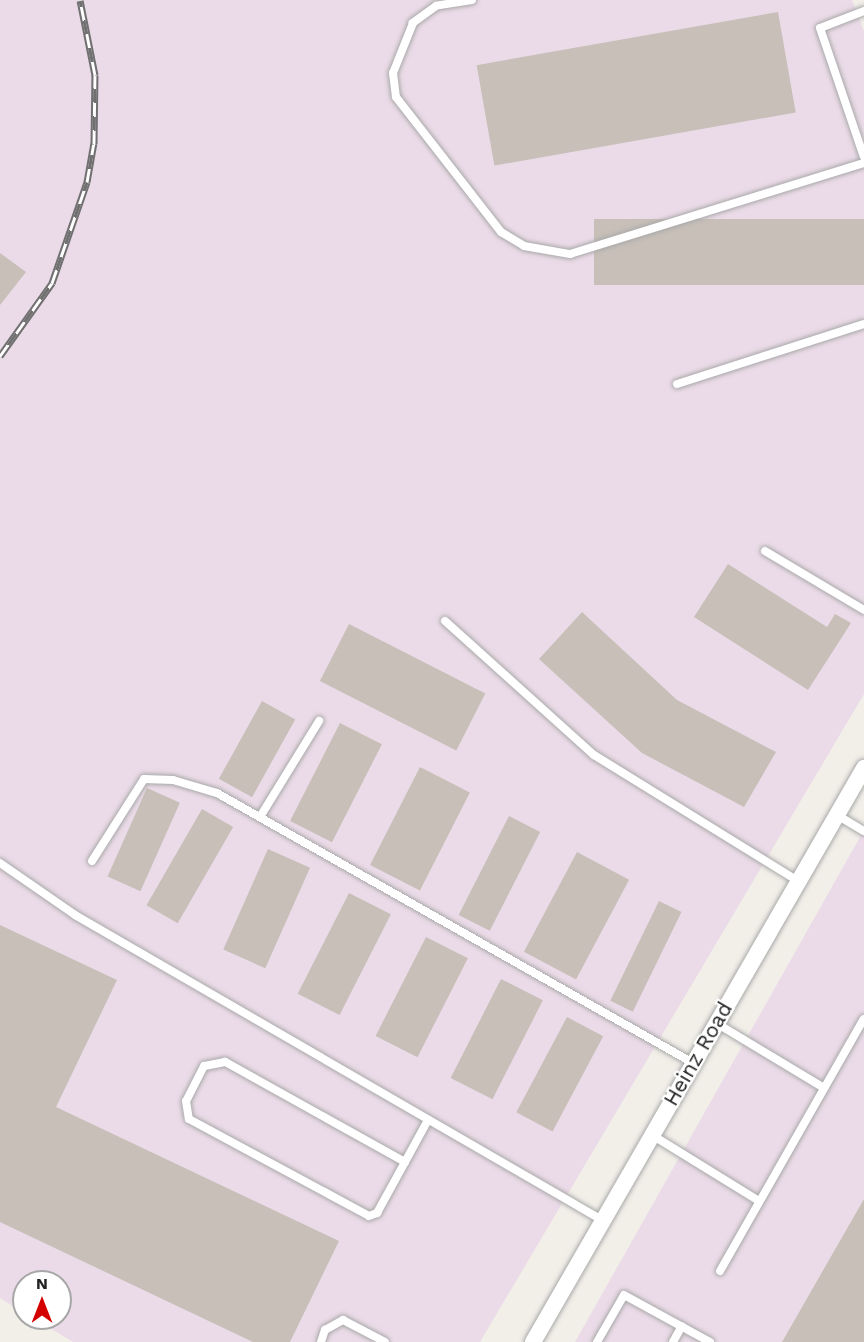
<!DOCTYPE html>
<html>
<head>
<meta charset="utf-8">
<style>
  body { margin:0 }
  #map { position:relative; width:864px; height:1342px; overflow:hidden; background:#f2efe9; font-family:"Work Sans",sans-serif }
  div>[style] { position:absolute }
  .industrial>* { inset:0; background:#ebdbe8 }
  .building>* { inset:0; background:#c7bfb8; transform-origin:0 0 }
  .roads { filter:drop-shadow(0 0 2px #a9a9a9) drop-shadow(0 0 2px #a9a9a9) }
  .service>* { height:8px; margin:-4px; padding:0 4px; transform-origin:4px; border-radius:4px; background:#fff }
  .minor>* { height:16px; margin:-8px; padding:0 8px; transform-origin:8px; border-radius:8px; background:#fff }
  .rail>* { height:7px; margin-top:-3.5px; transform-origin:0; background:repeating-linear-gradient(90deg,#fff 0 14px,#707070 0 28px); box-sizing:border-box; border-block:2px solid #707070 }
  span { translate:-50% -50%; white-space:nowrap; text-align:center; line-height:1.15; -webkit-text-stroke:4.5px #fff; paint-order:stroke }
  .street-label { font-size:21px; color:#222 }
  .north { position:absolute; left:12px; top:1270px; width:60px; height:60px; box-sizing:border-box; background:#fff; border:2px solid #a7a7a7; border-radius:50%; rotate:0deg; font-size:16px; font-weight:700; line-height:24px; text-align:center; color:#222 }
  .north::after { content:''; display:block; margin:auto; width:21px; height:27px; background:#d40000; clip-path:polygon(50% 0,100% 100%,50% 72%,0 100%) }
</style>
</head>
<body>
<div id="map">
  <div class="industrial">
    <i style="clip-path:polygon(0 0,852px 0,864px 31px,864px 694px,480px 1342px,73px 1342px,33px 1318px,60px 1318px,60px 1282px,24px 1282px,24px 1313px,0 1298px)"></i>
    <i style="clip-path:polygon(864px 830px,864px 1342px,575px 1342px)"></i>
  </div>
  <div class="building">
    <i style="left:778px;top:12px;width:102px;height:306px;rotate:80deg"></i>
    <i style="left:864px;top:219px;width:66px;height:270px;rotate:90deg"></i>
    <i style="clip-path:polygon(0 253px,26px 272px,0 305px)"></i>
    <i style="clip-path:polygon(728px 564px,827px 627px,835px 614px,851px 623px,808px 690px,694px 617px)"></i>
    <i style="clip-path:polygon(582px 612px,677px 700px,776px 752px,744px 807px,642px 753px,539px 659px)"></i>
    <i style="left:349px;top:624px;width:153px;height:64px;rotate:27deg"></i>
    <i style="left:262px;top:701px;width:38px;height:89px;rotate:29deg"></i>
    <i style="left:340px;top:723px;width:47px;height:110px;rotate:27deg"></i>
    <i style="left:420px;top:767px;width:56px;height:110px;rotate:27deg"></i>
    <i style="left:147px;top:788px;width:36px;height:97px;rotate:24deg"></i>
    <i style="left:202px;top:809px;width:36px;height:111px;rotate:30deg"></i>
    <i style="left:509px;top:816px;width:35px;height:111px;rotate:27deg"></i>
    <i style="left:268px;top:849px;width:46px;height:110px;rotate:24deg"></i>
    <i style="left:577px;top:852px;width:59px;height:113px;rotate:28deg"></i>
    <i style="left:349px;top:893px;width:47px;height:113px;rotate:27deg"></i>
    <i style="left:659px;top:901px;width:25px;height:111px;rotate:26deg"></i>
    <i style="clip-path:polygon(0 925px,117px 980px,56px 1107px,339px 1241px,290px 1342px,253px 1342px,0 1222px)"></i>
    <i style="left:426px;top:937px;width:47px;height:111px;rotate:27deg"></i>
    <i style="left:501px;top:979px;width:47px;height:111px;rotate:27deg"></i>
    <i style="left:567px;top:1017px;width:41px;height:108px;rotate:28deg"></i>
    <i style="clip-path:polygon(864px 1199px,864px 1342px,782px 1342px)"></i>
  </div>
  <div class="roads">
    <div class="service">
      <i style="left:472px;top:0;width:36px;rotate:171deg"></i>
      <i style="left:436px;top:6px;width:29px;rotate:144deg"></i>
      <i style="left:413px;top:23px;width:54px;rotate:111.8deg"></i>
      <i style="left:393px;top:73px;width:24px;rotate:83deg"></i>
      <i style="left:396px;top:97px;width:171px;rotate:52.1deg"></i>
      <i style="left:501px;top:232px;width:27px;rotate:31deg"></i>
      <i style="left:524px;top:246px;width:47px;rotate:9.9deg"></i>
      <i style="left:570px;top:254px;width:308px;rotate:-17.2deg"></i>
      <i style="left:864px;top:11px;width:47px;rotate:158.9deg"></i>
      <i style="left:820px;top:28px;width:136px;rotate:71.2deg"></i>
      <i style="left:677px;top:384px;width:196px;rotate:-17.8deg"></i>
      <i style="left:765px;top:551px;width:115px;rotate:30.8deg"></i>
      <i style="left:445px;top:621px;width:200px;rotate:42deg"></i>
      <i style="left:594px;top:755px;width:240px;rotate:31.7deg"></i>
      <i style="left:837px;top:815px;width:31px;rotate:31deg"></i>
      <i style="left:260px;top:817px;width:113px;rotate:-58.4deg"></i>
      <i style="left:92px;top:861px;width:97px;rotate:-57.6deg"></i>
      <i style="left:144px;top:779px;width:29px;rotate:2deg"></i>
      <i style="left:173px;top:780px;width:46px;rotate:16.5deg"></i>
      <i style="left:217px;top:793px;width:547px;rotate:29.56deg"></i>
      <i style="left:0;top:863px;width:91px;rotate:34.7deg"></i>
      <i style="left:75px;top:915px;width:609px;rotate:30.06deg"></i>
      <i style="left:716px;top:1023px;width:126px;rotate:31deg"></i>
      <i style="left:652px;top:1135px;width:126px;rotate:31.7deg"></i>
      <i style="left:405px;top:1162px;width:206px;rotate:-150.9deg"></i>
      <i style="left:225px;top:1062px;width:21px;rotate:169deg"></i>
      <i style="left:204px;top:1066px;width:39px;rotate:117deg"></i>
      <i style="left:186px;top:1101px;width:18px;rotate:81deg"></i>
      <i style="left:189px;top:1119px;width:204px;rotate:28.3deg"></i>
      <i style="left:369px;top:1216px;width:9px;rotate:-21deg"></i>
      <i style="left:377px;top:1213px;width:58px;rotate:-61.2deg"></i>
      <i style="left:405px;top:1162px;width:48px;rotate:-61.3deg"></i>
      <i style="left:720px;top:1271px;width:290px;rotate:-60.3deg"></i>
      <i style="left:321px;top:1342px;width:13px;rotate:-72deg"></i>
      <i style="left:325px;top:1330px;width:21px;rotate:-29deg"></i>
      <i style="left:343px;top:1320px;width:47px;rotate:27.6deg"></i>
      <i style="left:597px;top:1342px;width:54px;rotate:-60.1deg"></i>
      <i style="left:624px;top:1295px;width:98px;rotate:28.7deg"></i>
      <i style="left:673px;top:1342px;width:18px;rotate:-61deg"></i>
    </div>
    <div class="minor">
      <i style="left:533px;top:1342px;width:663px;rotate:-60.03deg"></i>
    </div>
  </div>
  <div class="rail">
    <i style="left:0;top:356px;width:90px;rotate:-54.5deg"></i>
    <i style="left:52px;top:283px;width:107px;rotate:-70.9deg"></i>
    <i style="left:87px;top:182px;width:39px;rotate:-80deg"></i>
    <i style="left:94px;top:144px;width:69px;rotate:-89.2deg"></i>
    <i style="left:95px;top:75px;width:76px;rotate:-101.3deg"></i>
  </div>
  <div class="street-label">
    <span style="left:698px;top:1054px;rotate:-60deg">Heinz Road</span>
  </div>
  <div class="north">N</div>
</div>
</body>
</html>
